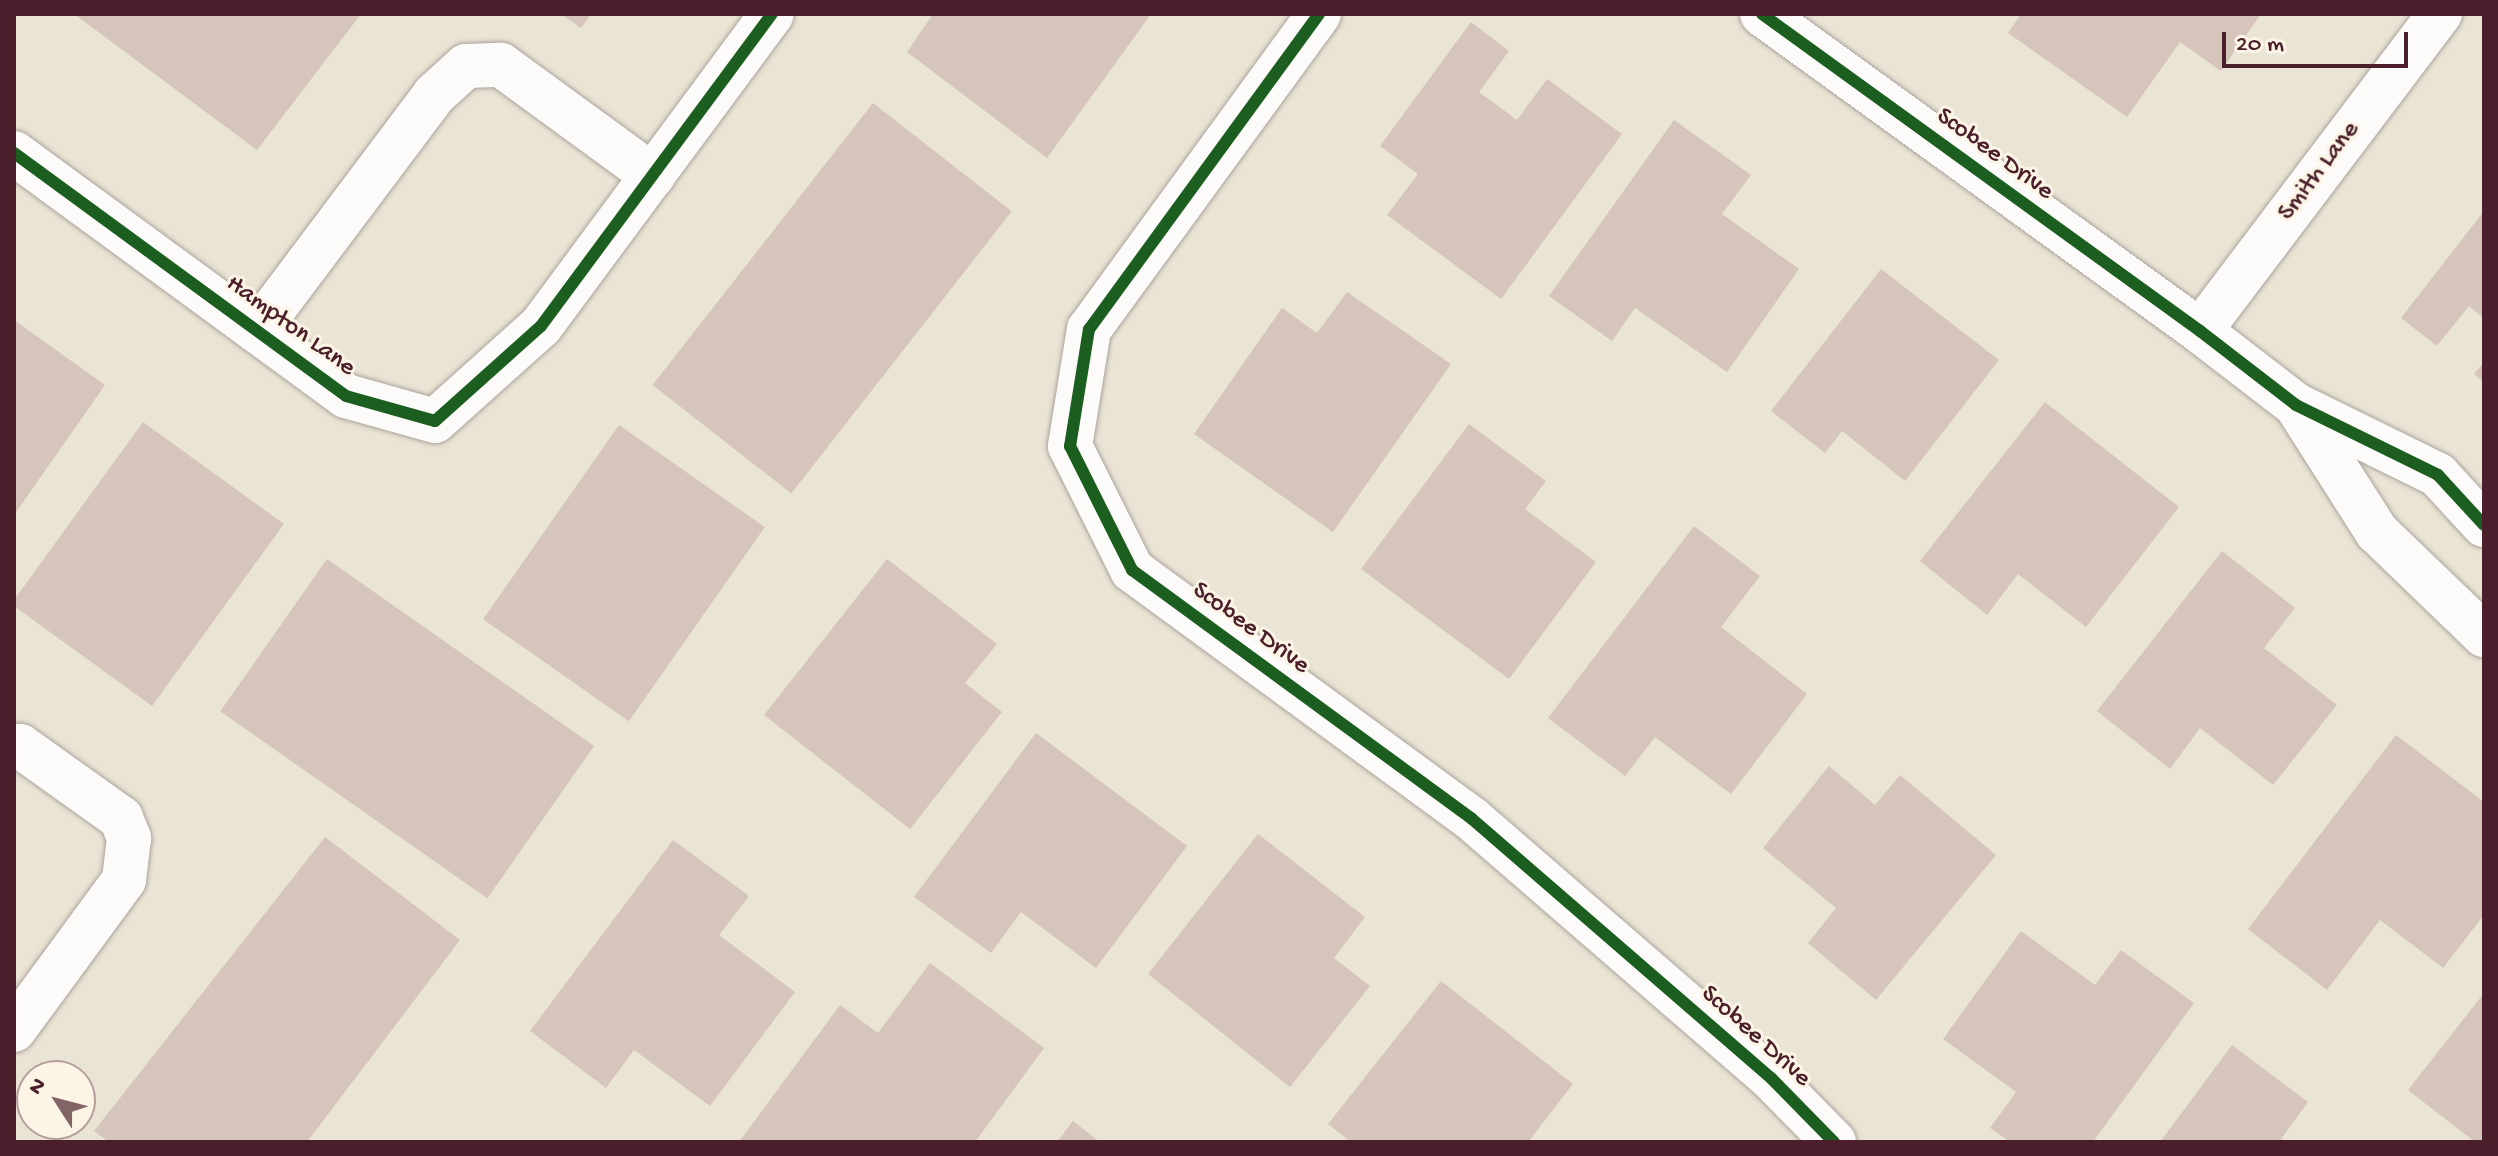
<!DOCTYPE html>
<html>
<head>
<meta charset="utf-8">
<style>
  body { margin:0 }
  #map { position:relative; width:2498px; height:1156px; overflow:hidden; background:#eae4d5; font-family:"Gochi Hand",sans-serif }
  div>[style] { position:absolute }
  .building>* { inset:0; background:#d5c5ba; transform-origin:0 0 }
  .roads { filter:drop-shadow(0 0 2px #aca49d) drop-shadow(0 0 2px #aca49d) }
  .minor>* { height:44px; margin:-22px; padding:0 22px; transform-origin:22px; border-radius:22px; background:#fcfbf9 }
  .cycleway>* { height:12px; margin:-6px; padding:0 6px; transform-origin:6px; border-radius:6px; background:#1b5e20 }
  span { translate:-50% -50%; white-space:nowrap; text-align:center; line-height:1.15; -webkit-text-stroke:6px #fcf5e5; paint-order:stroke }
  .street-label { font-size:26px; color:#4a1f2b }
  .frame { position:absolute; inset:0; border:16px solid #4a1f2b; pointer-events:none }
  .north { position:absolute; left:16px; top:1060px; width:80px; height:80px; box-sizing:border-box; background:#fcf5e5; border:2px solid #b59f9b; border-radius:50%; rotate:306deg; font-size:22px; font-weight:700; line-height:32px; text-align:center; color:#4a1f2b }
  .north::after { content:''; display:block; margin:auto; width:28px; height:36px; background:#826466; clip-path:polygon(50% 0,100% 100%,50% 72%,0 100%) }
  .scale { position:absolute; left:2222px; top:32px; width:186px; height:36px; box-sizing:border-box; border:4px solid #4a1f2b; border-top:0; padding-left:10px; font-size:24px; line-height:28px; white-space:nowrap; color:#4a1f2b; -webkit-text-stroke:6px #fcf5e5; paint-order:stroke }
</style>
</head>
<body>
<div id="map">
  <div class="building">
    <i style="clip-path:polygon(74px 14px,361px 14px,257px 150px)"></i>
    <i style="clip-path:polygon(561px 14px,591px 14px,581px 28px)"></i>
    <i style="clip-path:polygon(933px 14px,1151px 14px,1047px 158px,907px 52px)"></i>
    <i style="clip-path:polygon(2021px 14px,2261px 14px,2221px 71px,2180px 42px,2127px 117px,2008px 33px)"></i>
    <i style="clip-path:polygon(1471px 22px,1509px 51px,1479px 92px,1517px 120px,1547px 79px,1622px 134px,1501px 299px,1387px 215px,1418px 174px,1380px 146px)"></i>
    <i style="left:873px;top:103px;width:176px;height:358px;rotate:38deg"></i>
    <i style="clip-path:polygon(1674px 120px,1751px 175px,1722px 214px,1799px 269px,1727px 372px,1635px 308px,1612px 341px,1549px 296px)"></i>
    <i style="clip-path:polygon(2484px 211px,2484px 318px,2469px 306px,2437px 346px,2401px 318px)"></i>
    <i style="clip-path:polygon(1881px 269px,1999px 360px,1905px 481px,1842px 431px,1825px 453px,1771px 411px)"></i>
    <i style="clip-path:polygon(1347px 292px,1451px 364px,1333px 532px,1194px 434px,1282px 308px,1317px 333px)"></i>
    <i style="clip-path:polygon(14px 320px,105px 385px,14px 515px)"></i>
    <i style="clip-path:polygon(2484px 362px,2484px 382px,2474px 374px)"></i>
    <i style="clip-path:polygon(2045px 402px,2179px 507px,2086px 627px,2018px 574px,1987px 615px,1920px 561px)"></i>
    <i style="clip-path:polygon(143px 422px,284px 524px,152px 706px,14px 606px,14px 600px)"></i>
    <i style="clip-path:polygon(1469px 424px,1546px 481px,1525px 509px,1596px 562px,1509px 679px,1361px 569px)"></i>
    <i style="left:619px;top:425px;width:178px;height:237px;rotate:35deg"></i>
    <i style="clip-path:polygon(1694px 526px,1760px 576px,1721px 627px,1807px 694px,1731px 794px,1655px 737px,1625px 776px,1548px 718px)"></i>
    <i style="clip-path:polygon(2222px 551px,2295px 608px,2264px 648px,2337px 705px,2273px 785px,2200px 728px,2170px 769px,2097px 711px)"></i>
    <i style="left:327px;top:559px;width:326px;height:186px;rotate:35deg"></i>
    <i style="clip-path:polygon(887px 559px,997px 644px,965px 683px,1002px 712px,910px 829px,764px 715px)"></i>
    <i style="clip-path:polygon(1036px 733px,1187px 846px,1096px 968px,1021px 912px,991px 953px,914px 897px)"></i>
    <i style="clip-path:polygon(2396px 735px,2484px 802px,2484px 915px,2443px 968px,2380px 920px,2327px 990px,2248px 929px)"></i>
    <i style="clip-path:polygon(1829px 766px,1875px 805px,1900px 775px,1996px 855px,1876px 1000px,1808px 943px,1836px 908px,1763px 848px)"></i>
    <i style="clip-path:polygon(1258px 834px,1365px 917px,1334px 958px,1370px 986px,1290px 1087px,1148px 974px)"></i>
    <i style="clip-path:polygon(325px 837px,460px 940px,307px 1142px,109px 1142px,94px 1131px)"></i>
    <i style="clip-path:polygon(673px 840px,749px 896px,719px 935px,795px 992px,710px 1106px,634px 1050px,606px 1088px,530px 1031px)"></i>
    <i style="clip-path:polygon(2021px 931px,2095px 985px,2121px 950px,2194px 1003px,2093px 1142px,2010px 1142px,1990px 1128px,2016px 1092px,1943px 1039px)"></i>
    <i style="clip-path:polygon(930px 963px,1044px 1048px,975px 1142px,739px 1142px,840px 1005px,878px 1033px)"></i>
    <i style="clip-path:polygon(1441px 981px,1573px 1084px,1528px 1142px,1351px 1142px,1328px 1124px)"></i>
    <i style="clip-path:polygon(2484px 993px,2484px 1142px,2475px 1142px,2408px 1090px)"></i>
    <i style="clip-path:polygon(2232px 1045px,2308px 1102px,2281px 1139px,2284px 1142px,2160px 1142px)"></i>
    <i style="clip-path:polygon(1073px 1121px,1100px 1142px,1057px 1142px)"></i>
  </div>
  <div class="roads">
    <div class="minor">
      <i style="left:1319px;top:14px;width:390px;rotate:126.1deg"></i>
      <i style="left:1089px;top:329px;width:119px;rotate:99.2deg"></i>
      <i style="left:1070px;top:446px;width:139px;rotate:63.4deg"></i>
      <i style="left:1132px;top:570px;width:421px;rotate:36.2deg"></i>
      <i style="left:1472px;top:819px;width:396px;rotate:40.9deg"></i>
      <i style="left:1771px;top:1078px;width:90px;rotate:45.5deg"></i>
      <i style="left:1762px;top:14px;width:541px;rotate:35.89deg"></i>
      <i style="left:2200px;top:331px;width:121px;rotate:37.6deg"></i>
      <i style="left:2296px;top:405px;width:158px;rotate:26.2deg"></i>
      <i style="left:2438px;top:475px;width:68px;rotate:47.4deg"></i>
      <i style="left:14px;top:153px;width:411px;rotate:36.2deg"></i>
      <i style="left:346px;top:396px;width:92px;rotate:15.7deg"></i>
      <i style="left:435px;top:421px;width:142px;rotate:-41.9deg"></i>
      <i style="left:541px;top:326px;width:388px;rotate:-53.5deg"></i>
      <i style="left:257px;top:331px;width:295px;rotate:-53.1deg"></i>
      <i style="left:434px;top:95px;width:43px;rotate:-42.2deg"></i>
      <i style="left:466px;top:66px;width:35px;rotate:-2deg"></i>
      <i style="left:501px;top:65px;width:188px;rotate:36.1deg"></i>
      <i style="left:2200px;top:331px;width:398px;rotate:-52.9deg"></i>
      <i style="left:2296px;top:405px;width:151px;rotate:57.5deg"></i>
      <i style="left:2377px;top:532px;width:149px;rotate:43.9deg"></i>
      <i style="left:14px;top:746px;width:6px"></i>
      <i style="left:20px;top:746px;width:124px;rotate:35.5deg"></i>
      <i style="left:121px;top:818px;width:22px;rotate:68deg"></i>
      <i style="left:129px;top:838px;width:42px;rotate:96.8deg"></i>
      <i style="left:124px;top:880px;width:186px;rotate:126.3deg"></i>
    </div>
  </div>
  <div class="cycleway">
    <i style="left:1319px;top:14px;width:390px;rotate:126.1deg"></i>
    <i style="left:1089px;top:329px;width:119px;rotate:99.2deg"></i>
    <i style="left:1070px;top:446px;width:139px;rotate:63.4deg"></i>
    <i style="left:1132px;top:570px;width:421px;rotate:36.2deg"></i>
    <i style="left:1472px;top:819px;width:396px;rotate:40.9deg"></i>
    <i style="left:1771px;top:1078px;width:90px;rotate:45.5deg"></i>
    <i style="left:1762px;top:14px;width:541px;rotate:35.89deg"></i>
    <i style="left:2200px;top:331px;width:121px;rotate:37.6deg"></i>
    <i style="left:2296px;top:405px;width:158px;rotate:26.2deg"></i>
    <i style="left:2438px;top:475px;width:68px;rotate:47.4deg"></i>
    <i style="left:14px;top:153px;width:411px;rotate:36.2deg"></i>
    <i style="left:346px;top:396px;width:92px;rotate:15.7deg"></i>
    <i style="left:435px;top:421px;width:142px;rotate:-41.9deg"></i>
    <i style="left:541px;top:326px;width:388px;rotate:-53.5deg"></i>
  </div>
  <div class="street-label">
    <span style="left:1994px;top:155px;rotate:36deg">Scobee Drive</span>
    <span style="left:2320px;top:172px;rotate:-53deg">Smith Lane</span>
    <span style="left:290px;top:327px;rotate:36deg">Hampton Lane</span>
    <span style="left:1250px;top:629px;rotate:36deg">Scobee Drive</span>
    <span style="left:1755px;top:1037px;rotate:42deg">Scobee Drive</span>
  </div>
  <div class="frame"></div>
  <div class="north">N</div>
  <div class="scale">20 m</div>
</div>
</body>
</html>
